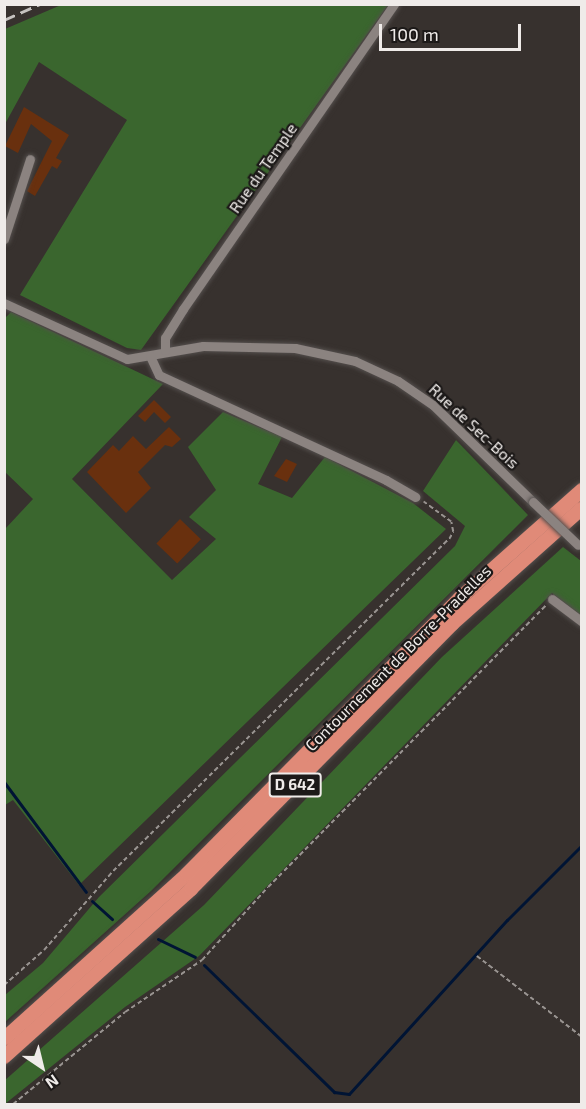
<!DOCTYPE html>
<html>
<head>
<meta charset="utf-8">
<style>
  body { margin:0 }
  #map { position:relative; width:586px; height:1109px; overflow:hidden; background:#37312e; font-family:"Exo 2",sans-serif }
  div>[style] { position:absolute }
  .green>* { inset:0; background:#3a662e }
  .stream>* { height:3px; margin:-1.5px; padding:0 1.5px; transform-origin:1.5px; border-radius:1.5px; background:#001434 }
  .building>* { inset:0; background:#69300e; transform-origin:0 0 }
  .path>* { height:1.5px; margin-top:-0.75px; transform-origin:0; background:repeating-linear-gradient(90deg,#999491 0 4.5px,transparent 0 7.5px) }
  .roads { filter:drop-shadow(0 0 2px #544f4d) drop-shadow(0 0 2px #544f4d) }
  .minor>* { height:9px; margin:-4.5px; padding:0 4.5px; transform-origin:4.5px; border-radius:4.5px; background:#8b8380 }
  .highway>* { height:14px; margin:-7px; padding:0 7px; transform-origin:7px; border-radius:7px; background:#e08a78 }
  .rail>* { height:3px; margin-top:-1.5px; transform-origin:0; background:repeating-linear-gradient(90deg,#c6c2c0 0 12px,transparent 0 18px) }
  .bridges { filter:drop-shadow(0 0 2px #544f4d) drop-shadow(0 0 2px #544f4d) }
  .minor-bridge>* { height:9px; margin:-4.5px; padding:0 4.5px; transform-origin:4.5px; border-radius:4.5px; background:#8b8380 }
  span { translate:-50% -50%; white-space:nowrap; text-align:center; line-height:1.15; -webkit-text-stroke:4.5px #1c1918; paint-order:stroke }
  .shield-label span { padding:2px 4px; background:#1c1918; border:2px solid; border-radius:4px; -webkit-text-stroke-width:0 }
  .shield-label { font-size:15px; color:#efebe9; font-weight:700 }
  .street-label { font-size:16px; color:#efebe9 }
  .frame { position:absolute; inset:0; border:6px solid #efebe9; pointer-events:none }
  .north { position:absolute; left:12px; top:1037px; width:60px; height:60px; -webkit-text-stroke:4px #1c1918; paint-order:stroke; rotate:145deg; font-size:16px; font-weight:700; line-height:24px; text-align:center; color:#efebe9 }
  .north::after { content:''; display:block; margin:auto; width:21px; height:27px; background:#efebe9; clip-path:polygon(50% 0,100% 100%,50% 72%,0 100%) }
  .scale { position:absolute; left:379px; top:24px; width:142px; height:27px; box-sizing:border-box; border:3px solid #efebe9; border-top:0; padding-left:8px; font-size:18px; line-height:21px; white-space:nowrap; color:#efebe9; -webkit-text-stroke:4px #1c1918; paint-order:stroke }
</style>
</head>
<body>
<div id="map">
  <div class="green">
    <i style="clip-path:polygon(61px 5px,388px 5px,141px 350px,127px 348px,20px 295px,127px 120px,39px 62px,5px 124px,5px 29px)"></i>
    <i style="clip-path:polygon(11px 312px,163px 384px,72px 479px,172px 580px,216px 539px,189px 517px,216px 490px,188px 447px,223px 412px,282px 437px,258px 484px,292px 498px,325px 457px,413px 503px,446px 529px,79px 885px,13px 800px,5px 805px,5px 529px,33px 499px,5px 472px,4px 319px)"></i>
    <i style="clip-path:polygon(456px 440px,528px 515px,151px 891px,5px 1022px,5px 995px,43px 963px,99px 897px,455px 546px,465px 526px,423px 491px)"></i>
    <i style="clip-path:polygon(563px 547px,581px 561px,581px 615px,552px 593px,199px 956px,125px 1007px,5px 1104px,4px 1081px,204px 905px,442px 657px)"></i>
  </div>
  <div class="stream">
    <i style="left:4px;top:782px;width:137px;rotate:53.3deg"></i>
    <i style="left:92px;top:901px;width:27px;rotate:42deg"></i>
    <i style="left:158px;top:939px;width:41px;rotate:25.9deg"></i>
    <i style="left:204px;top:965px;width:182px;rotate:44.3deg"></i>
    <i style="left:334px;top:1092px;width:15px;rotate:8deg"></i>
    <i style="left:349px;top:1094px;width:235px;rotate:-47.8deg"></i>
    <i style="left:507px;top:920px;width:106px;rotate:-45deg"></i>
  </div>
  <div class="building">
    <i style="clip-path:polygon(24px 107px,69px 135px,56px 158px,62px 161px,57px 169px,52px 166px,35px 196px,27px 191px,52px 141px,31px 124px,18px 153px,5px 146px)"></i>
    <i style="clip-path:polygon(154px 400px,171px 417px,165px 423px,154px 412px,145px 422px,138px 416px)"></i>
    <i style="clip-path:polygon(169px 427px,181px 439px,172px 447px,165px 445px,138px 472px,151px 488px,126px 513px,87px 472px,113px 445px,119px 451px,133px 436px,146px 449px)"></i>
    <i style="clip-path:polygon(286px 459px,297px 464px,287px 482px,274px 476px)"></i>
    <i style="left:180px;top:519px;width:29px;height:34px;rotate:44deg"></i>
  </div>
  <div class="path">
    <i style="left:477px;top:956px;width:133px;rotate:37.6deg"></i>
    <i style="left:4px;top:985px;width:53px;rotate:-41.2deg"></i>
    <i style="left:44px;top:950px;width:105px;rotate:-48.9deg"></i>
    <i style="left:113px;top:871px;width:472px;rotate:-44.7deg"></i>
    <i style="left:449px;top:539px;width:8px;rotate:-60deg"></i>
    <i style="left:453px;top:532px;width:10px;rotate:-101deg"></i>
    <i style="left:451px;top:522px;width:34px;rotate:-144deg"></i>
    <i style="left:13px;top:1104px;width:145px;rotate:-39.4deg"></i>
    <i style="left:125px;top:1012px;width:93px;rotate:-34deg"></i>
    <i style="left:202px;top:960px;width:98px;rotate:-47.9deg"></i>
    <i style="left:268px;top:887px;width:395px;rotate:-45.4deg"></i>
  </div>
  <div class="roads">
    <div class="minor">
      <i style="left:4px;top:239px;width:84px;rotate:-72deg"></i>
      <i style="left:4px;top:303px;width:135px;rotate:24.5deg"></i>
      <i style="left:127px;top:359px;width:77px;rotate:-9.7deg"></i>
      <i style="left:203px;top:346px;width:92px;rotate:1.2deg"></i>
      <i style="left:295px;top:348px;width:61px;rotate:12.2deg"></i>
      <i style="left:355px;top:361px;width:47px;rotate:24.9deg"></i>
      <i style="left:398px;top:381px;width:42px;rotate:34.4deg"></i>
      <i style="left:433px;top:405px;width:139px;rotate:44.1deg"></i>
      <i style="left:165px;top:350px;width:12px;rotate:-90deg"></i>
      <i style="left:165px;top:338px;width:34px;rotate:-58deg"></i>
      <i style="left:183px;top:309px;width:371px;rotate:-55.3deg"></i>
      <i style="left:150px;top:356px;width:21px;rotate:65deg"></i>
      <i style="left:159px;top:375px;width:250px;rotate:24.8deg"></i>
      <i style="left:386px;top:480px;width:34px;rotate:30deg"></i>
      <i style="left:552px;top:599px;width:38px;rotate:37deg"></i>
    </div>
    <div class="highway">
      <i style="left:4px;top:1039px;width:246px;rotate:-42deg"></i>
      <i style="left:187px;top:874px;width:388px;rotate:-45.3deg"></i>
      <i style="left:460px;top:598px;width:163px;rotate:-41.5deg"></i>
      <i style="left:4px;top:1057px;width:251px;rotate:-41.9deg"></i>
      <i style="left:191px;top:889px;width:372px;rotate:-45.4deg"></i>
      <i style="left:452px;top:624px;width:174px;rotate:-41.7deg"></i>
    </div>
  </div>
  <div class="rail">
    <i style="left:4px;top:20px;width:39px;rotate:-24deg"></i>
  </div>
  <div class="bridges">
    <div class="minor-bridge">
      <i style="left:533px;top:502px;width:62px;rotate:43.7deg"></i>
    </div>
  </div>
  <div class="shield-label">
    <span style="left:295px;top:785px">D 642</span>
  </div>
  <div class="street-label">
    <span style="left:263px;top:168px;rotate:-55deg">Rue du Temple</span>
    <span style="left:474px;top:426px;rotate:43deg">Rue de Sec-Bois</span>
    <span style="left:398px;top:658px;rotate:-45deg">Contournement de Borre-Pradelles</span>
  </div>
  <div class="frame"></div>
  <div class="north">N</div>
  <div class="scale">100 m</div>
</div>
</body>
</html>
